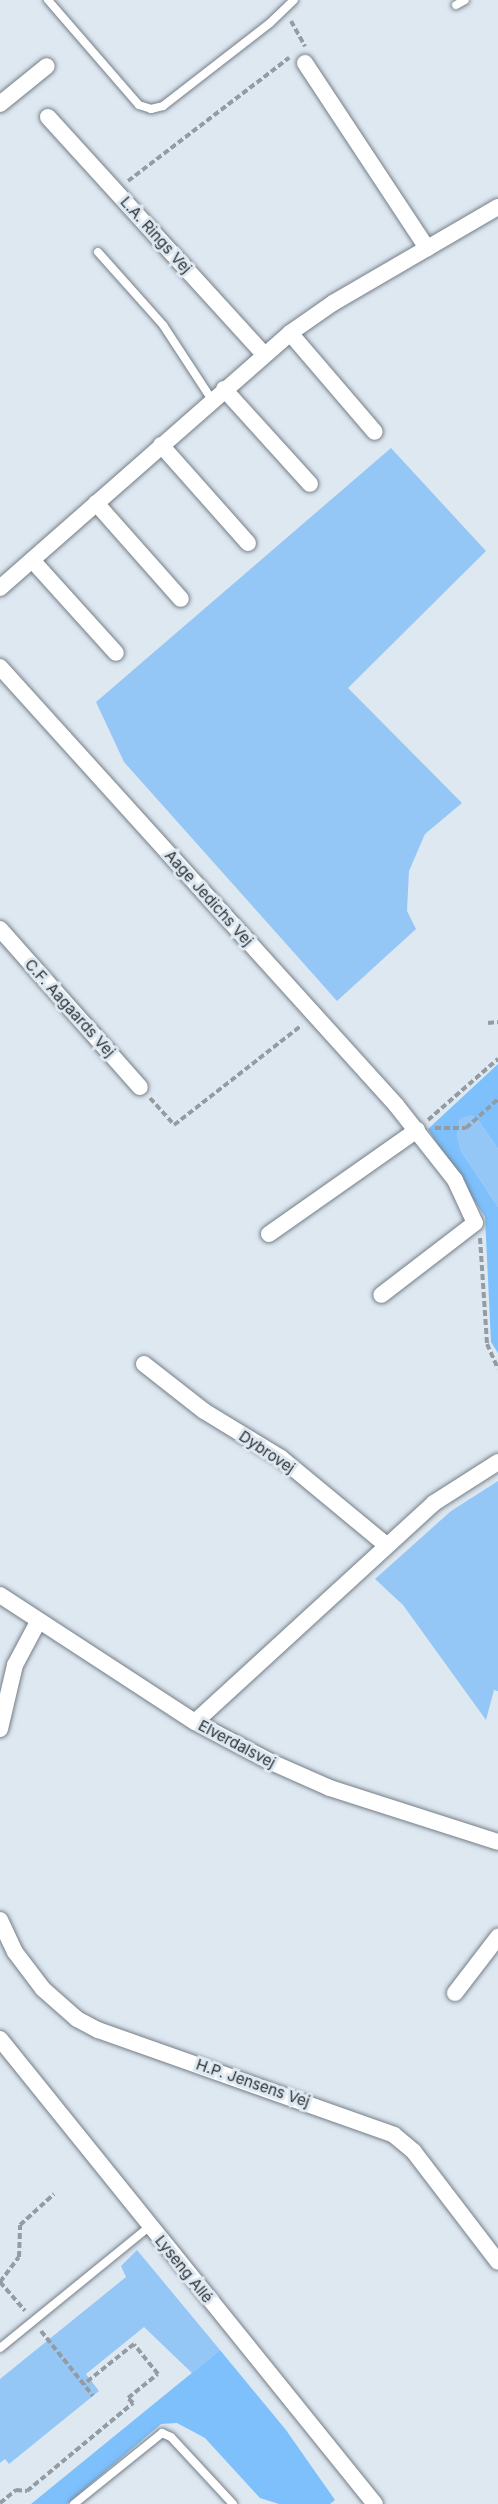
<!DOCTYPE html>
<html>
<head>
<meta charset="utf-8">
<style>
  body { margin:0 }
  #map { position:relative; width:498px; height:2504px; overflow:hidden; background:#dee8f1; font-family:Inter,sans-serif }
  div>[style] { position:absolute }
  .green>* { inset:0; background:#95c7f6 }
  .forest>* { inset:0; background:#7dc0fc }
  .path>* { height:4px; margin-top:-2px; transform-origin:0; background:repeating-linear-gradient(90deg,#949ba2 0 6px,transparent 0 9px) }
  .roads { filter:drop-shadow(0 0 2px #757e86) drop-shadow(0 0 2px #757e86) }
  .service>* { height:8px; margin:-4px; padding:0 4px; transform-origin:4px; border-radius:4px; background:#fff }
  .minor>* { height:16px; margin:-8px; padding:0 8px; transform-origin:8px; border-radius:8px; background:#fff }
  span { translate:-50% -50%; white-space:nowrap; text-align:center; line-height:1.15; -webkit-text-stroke:6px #dee8f1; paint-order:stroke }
  .street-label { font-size:15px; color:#2b2f32 }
</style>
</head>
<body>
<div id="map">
  <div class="green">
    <i style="clip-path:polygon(391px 448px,486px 551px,348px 688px,462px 803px,425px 834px,409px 871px,407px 911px,416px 929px,337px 1001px,124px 762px,96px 702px)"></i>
    <i style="clip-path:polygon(470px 1114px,476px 1117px,498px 1149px,498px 1207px,461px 1151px,457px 1136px,460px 1119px)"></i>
    <i style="clip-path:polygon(498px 1481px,498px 1691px,494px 1690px,486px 1720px,403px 1605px,375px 1579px,451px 1511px)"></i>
    <i style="clip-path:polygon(137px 2250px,220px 2350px,192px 2373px,144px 2327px,86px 2374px,99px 2391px,9px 2464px,5px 2459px,0 2463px,0 2379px,126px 2277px,121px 2266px)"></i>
  </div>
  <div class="forest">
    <i style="clip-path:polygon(498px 1064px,498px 1149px,476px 1117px,470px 1115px,460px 1119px,457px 1136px,461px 1151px,498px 1207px,498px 1353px,491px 1342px,485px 1217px,428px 1129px)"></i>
    <i style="clip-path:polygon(220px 2350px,286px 2430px,335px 2500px,330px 2504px,279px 2504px,260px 2498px,205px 2438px,177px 2423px,161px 2424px,67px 2504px,31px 2504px)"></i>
  </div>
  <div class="path">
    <i style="left:291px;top:21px;width:29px;rotate:61deg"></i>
    <i style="left:128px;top:181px;width:203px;rotate:-37.4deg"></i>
    <i style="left:488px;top:1023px;width:10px;rotate:-6deg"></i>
    <i style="left:150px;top:1098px;width:36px;rotate:48deg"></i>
    <i style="left:174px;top:1125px;width:162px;rotate:-38deg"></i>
    <i style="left:428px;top:1120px;width:93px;rotate:-41.1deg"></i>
    <i style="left:435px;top:1128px;width:31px"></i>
    <i style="left:466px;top:1128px;width:43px;rotate:-42.2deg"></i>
    <i style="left:480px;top:1238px;width:106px;rotate:86.2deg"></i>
    <i style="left:487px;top:1344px;width:27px;rotate:66deg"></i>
    <i style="left:0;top:2282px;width:38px;rotate:49deg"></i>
    <i style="left:0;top:2282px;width:31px;rotate:-53deg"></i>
    <i style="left:19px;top:2257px;width:32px;rotate:-88deg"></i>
    <i style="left:20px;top:2225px;width:46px;rotate:-42.4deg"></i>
    <i style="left:41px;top:2331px;width:83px;rotate:51.3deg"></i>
    <i style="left:0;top:2503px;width:21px;rotate:-39deg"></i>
    <i style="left:16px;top:2490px;width:11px;rotate:5deg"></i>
    <i style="left:27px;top:2491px;width:138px;rotate:-39.7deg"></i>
    <i style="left:133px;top:2403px;width:7px;rotate:-135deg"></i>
    <i style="left:128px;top:2398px;width:38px;rotate:-39deg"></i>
    <i style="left:158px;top:2374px;width:38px;rotate:-129deg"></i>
    <i style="left:134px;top:2344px;width:64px;rotate:141.3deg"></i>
  </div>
  <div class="roads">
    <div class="service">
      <i style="left:48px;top:0;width:139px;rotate:49.1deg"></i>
      <i style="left:139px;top:105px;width:13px;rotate:18deg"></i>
      <i style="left:151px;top:109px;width:12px;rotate:-14deg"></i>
      <i style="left:163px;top:106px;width:135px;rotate:-37.8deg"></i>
      <i style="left:270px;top:23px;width:33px;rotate:-44deg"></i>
      <i style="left:456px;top:5px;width:10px;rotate:-29deg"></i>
      <i style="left:98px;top:252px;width:98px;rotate:48.3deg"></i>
      <i style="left:163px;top:325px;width:90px;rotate:56.8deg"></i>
      <i style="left:0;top:2348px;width:193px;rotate:-39.1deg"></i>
      <i style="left:74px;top:2504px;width:113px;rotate:-38.9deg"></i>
      <i style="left:162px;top:2433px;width:10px;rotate:24deg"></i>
      <i style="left:171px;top:2437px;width:91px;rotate:47.2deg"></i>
    </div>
    <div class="minor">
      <i style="left:305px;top:63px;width:222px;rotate:56.6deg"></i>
      <i style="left:0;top:104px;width:60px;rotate:-39deg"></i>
      <i style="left:48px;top:117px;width:321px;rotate:47.7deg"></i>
      <i style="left:290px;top:333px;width:130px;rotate:49.4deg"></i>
      <i style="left:224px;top:389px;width:128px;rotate:47.8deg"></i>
      <i style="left:161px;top:445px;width:131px;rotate:48.4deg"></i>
      <i style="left:96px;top:503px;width:128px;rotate:48.5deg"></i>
      <i style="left:32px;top:560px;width:125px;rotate:47.9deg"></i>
      <i style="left:0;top:588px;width:386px;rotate:-41.3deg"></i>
      <i style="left:290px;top:333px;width:52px;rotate:-34.9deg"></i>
      <i style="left:333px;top:303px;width:191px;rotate:-30.2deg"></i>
      <i style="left:0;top:667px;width:590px;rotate:47.88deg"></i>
      <i style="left:396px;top:1105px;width:95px;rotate:51.8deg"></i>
      <i style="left:455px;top:1180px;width:47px;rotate:65.1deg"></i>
      <i style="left:475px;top:1223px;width:118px;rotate:142.5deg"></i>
      <i style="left:0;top:929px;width:211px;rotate:48.5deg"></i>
      <i style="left:269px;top:1234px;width:181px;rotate:-35.1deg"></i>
      <i style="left:144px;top:1364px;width:76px;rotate:38.1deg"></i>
      <i style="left:204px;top:1411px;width:90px;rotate:31.4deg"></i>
      <i style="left:281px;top:1458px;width:136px;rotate:39.6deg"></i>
      <i style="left:0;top:1595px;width:233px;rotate:33.1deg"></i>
      <i style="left:195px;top:1722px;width:86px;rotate:27.8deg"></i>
      <i style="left:271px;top:1762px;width:64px;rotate:23.8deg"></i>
      <i style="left:330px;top:1788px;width:176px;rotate:17.8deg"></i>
      <i style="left:195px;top:1722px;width:324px;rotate:-42.5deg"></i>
      <i style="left:434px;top:1503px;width:76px;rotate:-32.6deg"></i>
      <i style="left:0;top:1729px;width:66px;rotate:-76.8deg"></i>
      <i style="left:15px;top:1665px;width:49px;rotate:-61.9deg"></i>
      <i style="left:0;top:1920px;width:35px;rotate:65deg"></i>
      <i style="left:15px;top:1952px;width:46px;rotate:52.9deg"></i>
      <i style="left:43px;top:1989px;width:45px;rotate:41.4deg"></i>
      <i style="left:77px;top:2019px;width:24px;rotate:28deg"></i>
      <i style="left:98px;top:2030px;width:314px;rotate:19.5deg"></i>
      <i style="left:394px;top:2135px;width:26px;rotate:40deg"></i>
      <i style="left:414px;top:2152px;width:138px;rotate:52.6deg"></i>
      <i style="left:455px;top:1993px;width:71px;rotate:-52.5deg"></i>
      <i style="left:0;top:2039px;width:597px;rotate:51.12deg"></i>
    </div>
  </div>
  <div class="street-label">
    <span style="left:156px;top:235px;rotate:48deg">L.A. Rings Vej</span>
    <span style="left:209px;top:898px;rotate:48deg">Aage Jedichs Vej</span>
    <span style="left:70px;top:1008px;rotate:48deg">C.F. Aagaards Vej</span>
    <span style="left:267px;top:1452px;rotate:34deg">Dybrovej</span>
    <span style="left:237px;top:1744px;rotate:28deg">Elverdalsvej</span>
    <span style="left:253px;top:2083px;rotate:19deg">H.P. Jensens Vej</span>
    <span style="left:184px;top:2269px;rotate:51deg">Lyseng Allé</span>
  </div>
</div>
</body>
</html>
